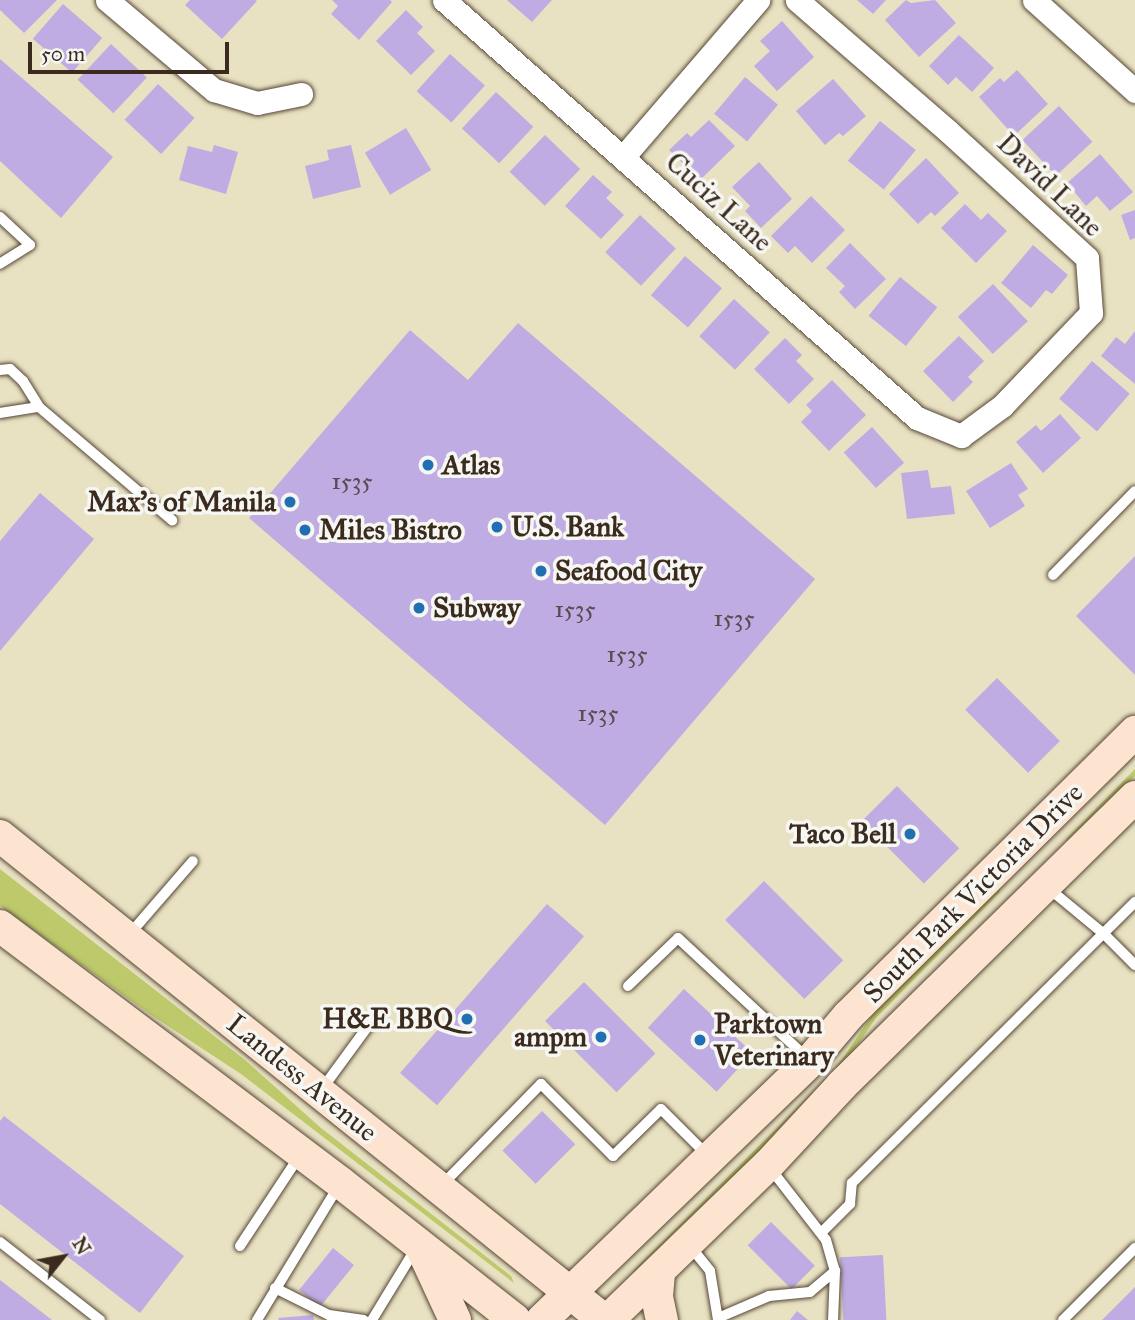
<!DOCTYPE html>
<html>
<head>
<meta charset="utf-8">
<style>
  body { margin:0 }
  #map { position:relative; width:1135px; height:1320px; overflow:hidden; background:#e9e2c2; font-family:"IM FELL Great Primer",serif }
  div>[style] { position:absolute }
  .green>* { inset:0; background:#bdc96b }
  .building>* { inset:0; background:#bface2; transform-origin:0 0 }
  .roads { filter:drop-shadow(0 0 2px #554637) drop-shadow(0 0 2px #554637) }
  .service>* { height:10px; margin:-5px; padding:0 5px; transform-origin:5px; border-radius:5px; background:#fff }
  .minor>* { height:23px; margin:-11.5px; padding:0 11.5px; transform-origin:11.5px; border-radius:11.5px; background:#fff }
  .secondary>* { height:32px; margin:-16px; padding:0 16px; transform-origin:16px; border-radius:16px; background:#fde4d1 }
  .dots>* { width:19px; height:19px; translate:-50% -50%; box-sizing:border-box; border:4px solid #f6f6f2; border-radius:50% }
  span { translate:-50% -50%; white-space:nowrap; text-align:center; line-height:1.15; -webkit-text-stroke:7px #f6f6f2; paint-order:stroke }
  .number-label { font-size:24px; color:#5c4a4f }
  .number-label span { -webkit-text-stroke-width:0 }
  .street-label { font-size:28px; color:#3b2a1e }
  .poi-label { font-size:28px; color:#3b2a1e; font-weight:700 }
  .left { translate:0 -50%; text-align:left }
  .right { translate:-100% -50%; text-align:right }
  .north { position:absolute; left:28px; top:1222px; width:70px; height:70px; -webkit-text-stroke:5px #f6f6f2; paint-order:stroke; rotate:59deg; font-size:19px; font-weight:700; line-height:28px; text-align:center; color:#3b2a1e }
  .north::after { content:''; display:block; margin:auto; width:24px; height:32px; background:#3b2a1e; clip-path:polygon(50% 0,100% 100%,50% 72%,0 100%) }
  .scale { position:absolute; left:28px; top:42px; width:201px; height:32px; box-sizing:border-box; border:4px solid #3b2a1e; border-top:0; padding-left:9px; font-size:21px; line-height:24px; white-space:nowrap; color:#3b2a1e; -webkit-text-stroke:5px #f6f6f2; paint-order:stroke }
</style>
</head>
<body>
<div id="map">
  <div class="green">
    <i style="clip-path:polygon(1135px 769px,1135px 776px,1066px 841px,1067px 838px)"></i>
    <i style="clip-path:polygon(0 869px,245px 1060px,321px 1128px,511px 1276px,514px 1283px,241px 1074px,151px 1015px,0 906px)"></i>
    <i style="clip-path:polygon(1000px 887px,1000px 892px,876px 1018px,831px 1083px,635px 1275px,633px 1271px,834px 1071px,877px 1008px)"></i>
  </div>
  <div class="building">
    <i style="clip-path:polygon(0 0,57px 0,24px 33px,0 10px)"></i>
    <i style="clip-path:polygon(190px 0,255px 0,257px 1px,222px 39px,185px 5px)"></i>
    <i style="clip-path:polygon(332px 0,390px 0,392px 2px,359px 40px,331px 14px,338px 6px)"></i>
    <i style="clip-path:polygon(507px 0,552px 0,532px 22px)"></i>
    <i style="clip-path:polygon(857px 0,886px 0,873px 14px)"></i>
    <i style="clip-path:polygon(906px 0,911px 3px,935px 0,956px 23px,919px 57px,885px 20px)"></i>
    <i style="left:63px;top:4px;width:52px;height:46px;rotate:41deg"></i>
    <i style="clip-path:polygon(406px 10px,423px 27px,417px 33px,435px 51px,411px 75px,376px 41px)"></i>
    <i style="clip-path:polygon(782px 21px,814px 57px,777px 91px,754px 66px,770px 51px,760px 41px)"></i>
    <i style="clip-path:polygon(959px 35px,994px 68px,972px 92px,956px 77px,948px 85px,929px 66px)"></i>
    <i style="left:111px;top:44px;width:49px;height:49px;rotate:43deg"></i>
    <i style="left:450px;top:54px;width:47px;height:50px;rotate:42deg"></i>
    <i style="clip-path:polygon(0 59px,113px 157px,61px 218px,0 161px)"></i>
    <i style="clip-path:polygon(1017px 70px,1048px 104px,1014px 136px,979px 97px,1000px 78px,1004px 82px)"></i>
    <i style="left:745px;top:77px;width:43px;height:48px;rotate:40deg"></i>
    <i style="clip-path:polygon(833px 79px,866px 116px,843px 136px,839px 133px,825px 145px,796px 111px)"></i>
    <i style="left:158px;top:84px;width:50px;height:49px;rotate:43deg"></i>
    <i style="left:496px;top:92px;width:51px;height:50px;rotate:43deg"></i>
    <i style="left:1059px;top:106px;width:49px;height:50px;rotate:47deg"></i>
    <i style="clip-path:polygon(709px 120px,735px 146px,700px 180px,669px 150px,687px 133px,691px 137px)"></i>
    <i style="left:880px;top:121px;width:46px;height:51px;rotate:39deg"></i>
    <i style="left:406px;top:128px;width:49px;height:48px;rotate:59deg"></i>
    <i style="left:545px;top:135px;width:49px;height:51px;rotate:44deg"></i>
    <i style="clip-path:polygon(214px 145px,238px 152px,226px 194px,179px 180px,188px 146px,212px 152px)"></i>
    <i style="clip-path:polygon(351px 145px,361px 187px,313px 199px,305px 166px,329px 160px,327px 150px)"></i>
    <i style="clip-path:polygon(1100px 154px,1133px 192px,1110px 211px,1097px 196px,1086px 206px,1067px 183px)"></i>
    <i style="clip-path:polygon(926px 158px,959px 193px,935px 216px,931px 212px,918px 224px,889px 194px)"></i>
    <i style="clip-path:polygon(759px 162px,792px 199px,761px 228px,745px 211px,750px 206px,732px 187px)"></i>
    <i style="clip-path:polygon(593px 175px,612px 192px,606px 198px,624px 215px,601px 239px,565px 206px)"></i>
    <i style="clip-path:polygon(811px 196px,845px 230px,812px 263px,795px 246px,788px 253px,771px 236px)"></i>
    <i style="clip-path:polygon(965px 204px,981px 220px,988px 213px,1007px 231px,976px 263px,941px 228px)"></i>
    <i style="clip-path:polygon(1135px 210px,1135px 238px,1130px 240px,1121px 215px)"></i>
    <i style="left:640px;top:215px;width:49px;height:51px;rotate:43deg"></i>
    <i style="clip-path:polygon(850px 243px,886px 279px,855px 309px,839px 292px,845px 286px,826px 268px)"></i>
    <i style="clip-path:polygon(1033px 245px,1068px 275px,1052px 294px,1046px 290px,1031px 308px,1001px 283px)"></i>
    <i style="left:685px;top:256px;width:49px;height:52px;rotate:41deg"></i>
    <i style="left:900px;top:277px;width:48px;height:50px;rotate:39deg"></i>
    <i style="left:993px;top:284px;width:51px;height:48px;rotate:47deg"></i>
    <i style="left:734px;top:299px;width:49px;height:51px;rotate:43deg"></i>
    <i style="clip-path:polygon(518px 323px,815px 579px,605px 825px,249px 518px,410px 330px,468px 380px)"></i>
    <i style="clip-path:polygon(1135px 331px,1135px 384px,1101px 356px,1116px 337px,1125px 344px)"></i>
    <i style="clip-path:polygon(959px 336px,984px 361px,968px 377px,973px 382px,953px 402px,923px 371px)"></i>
    <i style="clip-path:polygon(785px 338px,802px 355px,796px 361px,814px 379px,789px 404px,754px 369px)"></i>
    <i style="left:1092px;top:361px;width:50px;height:50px;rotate:41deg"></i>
    <i style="clip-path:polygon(832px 380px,866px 415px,829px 451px,801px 422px,812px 411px,806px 405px)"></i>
    <i style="clip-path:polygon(1060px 414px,1081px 438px,1043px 473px,1016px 442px,1036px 425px,1041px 431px)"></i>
    <i style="left:872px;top:427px;width:48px;height:38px;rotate:48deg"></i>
    <i style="clip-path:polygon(1011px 463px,1028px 489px,1018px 495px,1025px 506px,990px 528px,966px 491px)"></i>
    <i style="clip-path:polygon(928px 470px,931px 488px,951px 486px,955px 514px,907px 519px,901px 473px)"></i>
    <i style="clip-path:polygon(40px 493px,94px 539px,0 651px,0 541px)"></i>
    <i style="clip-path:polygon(1135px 556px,1135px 675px,1076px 616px)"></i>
    <i style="left:997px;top:678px;width:89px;height:45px;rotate:45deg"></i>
    <i style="left:897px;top:786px;width:88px;height:50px;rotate:45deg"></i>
    <i style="left:764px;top:881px;width:112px;height:55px;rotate:45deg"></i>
    <i style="left:547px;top:904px;width:49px;height:224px;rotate:41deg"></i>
    <i style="left:584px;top:982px;width:101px;height:55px;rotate:45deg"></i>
    <i style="left:684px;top:989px;width:94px;height:53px;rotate:43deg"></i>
    <i style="left:542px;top:1111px;width:47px;height:56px;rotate:45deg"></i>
    <i style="clip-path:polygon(4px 1116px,184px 1256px,140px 1313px,0 1204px,0 1121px)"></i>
    <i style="left:771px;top:1222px;width:62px;height:33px;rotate:45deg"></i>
    <i style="left:333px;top:1248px;width:27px;height:54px;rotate:39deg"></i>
    <i style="left:883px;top:1255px;width:65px;height:43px;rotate:87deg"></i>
    <i style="clip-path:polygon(0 1280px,52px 1320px,0 1320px)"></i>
    <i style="clip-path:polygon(1135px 1287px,1135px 1320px,1102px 1320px)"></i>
    <i style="clip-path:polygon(797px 1311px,808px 1320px,790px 1320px)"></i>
    <i style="clip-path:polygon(313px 1315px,314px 1320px,279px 1320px,278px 1318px)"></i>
  </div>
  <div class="roads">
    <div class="service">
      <i style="left:0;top:217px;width:41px;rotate:43deg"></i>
      <i style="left:30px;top:245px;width:36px;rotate:148deg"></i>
      <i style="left:0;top:370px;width:10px;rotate:-6deg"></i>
      <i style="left:10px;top:369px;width:18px;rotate:43deg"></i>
      <i style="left:23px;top:381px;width:31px;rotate:58deg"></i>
      <i style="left:39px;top:407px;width:175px;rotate:40.4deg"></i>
      <i style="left:0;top:413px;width:39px;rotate:-9deg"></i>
      <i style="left:1053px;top:575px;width:117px;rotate:-45.7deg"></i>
      <i style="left:1047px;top:887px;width:74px;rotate:39.5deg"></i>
      <i style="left:1104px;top:934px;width:44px;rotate:45deg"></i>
      <i style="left:128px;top:936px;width:99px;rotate:-49.1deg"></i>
      <i style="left:628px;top:986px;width:69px;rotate:-43.8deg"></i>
      <i style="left:678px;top:938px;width:178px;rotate:42.9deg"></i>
      <i style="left:322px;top:1089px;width:88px;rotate:-53.8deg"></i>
      <i style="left:770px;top:1168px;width:91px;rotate:52.1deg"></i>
      <i style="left:826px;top:1240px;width:32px;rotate:74deg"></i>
      <i style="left:835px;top:1271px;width:49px;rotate:92.3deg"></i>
      <i style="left:441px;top:1186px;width:143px;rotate:-45.6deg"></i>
      <i style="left:541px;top:1084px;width:102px;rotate:45deg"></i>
      <i style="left:613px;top:1156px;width:67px;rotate:-44.4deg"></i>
      <i style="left:661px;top:1109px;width:68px;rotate:45deg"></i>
      <i style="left:822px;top:1232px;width:40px;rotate:-45deg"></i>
      <i style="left:850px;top:1204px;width:21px;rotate:-85deg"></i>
      <i style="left:852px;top:1183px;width:399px;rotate:-44.8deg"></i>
      <i style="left:0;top:1242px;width:127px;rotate:38deg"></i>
      <i style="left:240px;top:1246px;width:109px;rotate:-56.6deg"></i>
      <i style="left:690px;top:1246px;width:32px;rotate:51deg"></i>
      <i style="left:710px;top:1271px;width:50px;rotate:80.7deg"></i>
      <i style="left:275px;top:1288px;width:60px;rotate:26.6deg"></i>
      <i style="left:329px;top:1315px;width:35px;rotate:8deg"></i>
      <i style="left:718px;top:1318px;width:56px;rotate:-23.3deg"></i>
      <i style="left:769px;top:1296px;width:41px;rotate:-5.6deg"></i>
      <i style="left:810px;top:1292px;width:33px;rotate:-40deg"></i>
      <i style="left:257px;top:1320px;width:158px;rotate:-58.7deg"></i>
      <i style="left:372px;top:1320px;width:84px;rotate:-58.6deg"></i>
      <i style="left:1063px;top:1320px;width:102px;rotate:-45deg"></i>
    </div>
    <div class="minor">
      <i style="left:107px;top:0;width:140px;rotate:40.1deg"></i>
      <i style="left:214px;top:90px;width:45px;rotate:16.8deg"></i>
      <i style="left:257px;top:103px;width:45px;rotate:-11.6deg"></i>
      <i style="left:444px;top:0;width:631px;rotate:41.47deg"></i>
      <i style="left:917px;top:418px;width:48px;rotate:22.2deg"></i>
      <i style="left:961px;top:436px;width:51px;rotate:-36.2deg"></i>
      <i style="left:1002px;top:406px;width:129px;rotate:-46.3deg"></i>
      <i style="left:1091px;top:313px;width:55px;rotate:-94.2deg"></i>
      <i style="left:1087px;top:258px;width:188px;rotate:-137.6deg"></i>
      <i style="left:948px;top:131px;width:200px;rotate:-139.1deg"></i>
      <i style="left:1034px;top:0;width:136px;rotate:42deg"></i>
      <i style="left:624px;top:156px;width:206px;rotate:-49.3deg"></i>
    </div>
    <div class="secondary">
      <i style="left:0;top:836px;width:774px;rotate:38.71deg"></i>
      <i style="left:0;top:926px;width:427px;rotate:37deg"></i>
      <i style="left:341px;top:1183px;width:221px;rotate:38.2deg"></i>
      <i style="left:423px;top:1251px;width:76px;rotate:65.1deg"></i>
      <i style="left:659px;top:1273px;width:24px;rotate:95deg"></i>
      <i style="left:657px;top:1297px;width:24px;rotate:78deg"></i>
      <i style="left:542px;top:1320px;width:373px;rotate:-44deg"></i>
      <i style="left:810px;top:1061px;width:59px;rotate:-49.8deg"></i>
      <i style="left:848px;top:1016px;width:404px;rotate:-44.7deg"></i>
      <i style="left:608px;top:1320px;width:223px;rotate:-44.1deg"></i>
      <i style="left:768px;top:1165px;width:109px;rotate:-47.2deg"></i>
      <i style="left:842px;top:1085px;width:411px;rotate:-44.5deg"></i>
    </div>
  </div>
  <div class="dots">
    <i style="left:428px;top:465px;background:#1f6fb2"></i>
    <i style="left:290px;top:502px;background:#1f6fb2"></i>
    <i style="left:497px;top:527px;background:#1f6fb2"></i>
    <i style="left:305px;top:530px;background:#1f6fb2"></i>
    <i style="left:541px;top:571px;background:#1f6fb2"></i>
    <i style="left:419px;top:608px;background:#1f6fb2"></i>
    <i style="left:910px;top:834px;background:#1f6fb2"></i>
    <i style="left:467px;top:1019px;background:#1f6fb2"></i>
    <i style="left:601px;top:1037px;background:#1f6fb2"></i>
    <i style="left:700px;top:1040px;background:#1f6fb2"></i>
  </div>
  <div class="number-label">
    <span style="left:352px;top:482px">1535</span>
    <span style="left:575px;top:610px">1535</span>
    <span style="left:734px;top:619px">1535</span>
    <span style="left:627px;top:655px">1535</span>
    <span style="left:598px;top:714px">1535</span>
  </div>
  <div class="street-label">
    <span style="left:1050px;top:185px;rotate:44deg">David Lane</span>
    <span style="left:719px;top:202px;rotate:42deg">Cuciz Lane</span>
    <span style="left:973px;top:893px;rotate:-45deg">South Park Victoria Drive</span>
    <span style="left:302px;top:1078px;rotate:39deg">Landess Avenue</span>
  </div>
  <div class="poi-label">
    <span class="left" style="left:442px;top:465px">Atlas</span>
    <span class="right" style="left:276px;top:502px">Max's of Manila</span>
    <span class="left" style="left:511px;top:527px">U.S. Bank</span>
    <span class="left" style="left:319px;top:530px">Miles Bistro</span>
    <span class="left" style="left:555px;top:571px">Seafood City</span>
    <span class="left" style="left:433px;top:608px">Subway</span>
    <span class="right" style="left:896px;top:834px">Taco Bell</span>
    <span class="right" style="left:453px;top:1019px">H&amp;E BBQ</span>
    <span class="left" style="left:714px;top:1040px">Parktown<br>Veterinary</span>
    <span class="right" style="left:587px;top:1037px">ampm</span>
  </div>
  <div class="north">N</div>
  <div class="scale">50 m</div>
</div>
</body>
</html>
